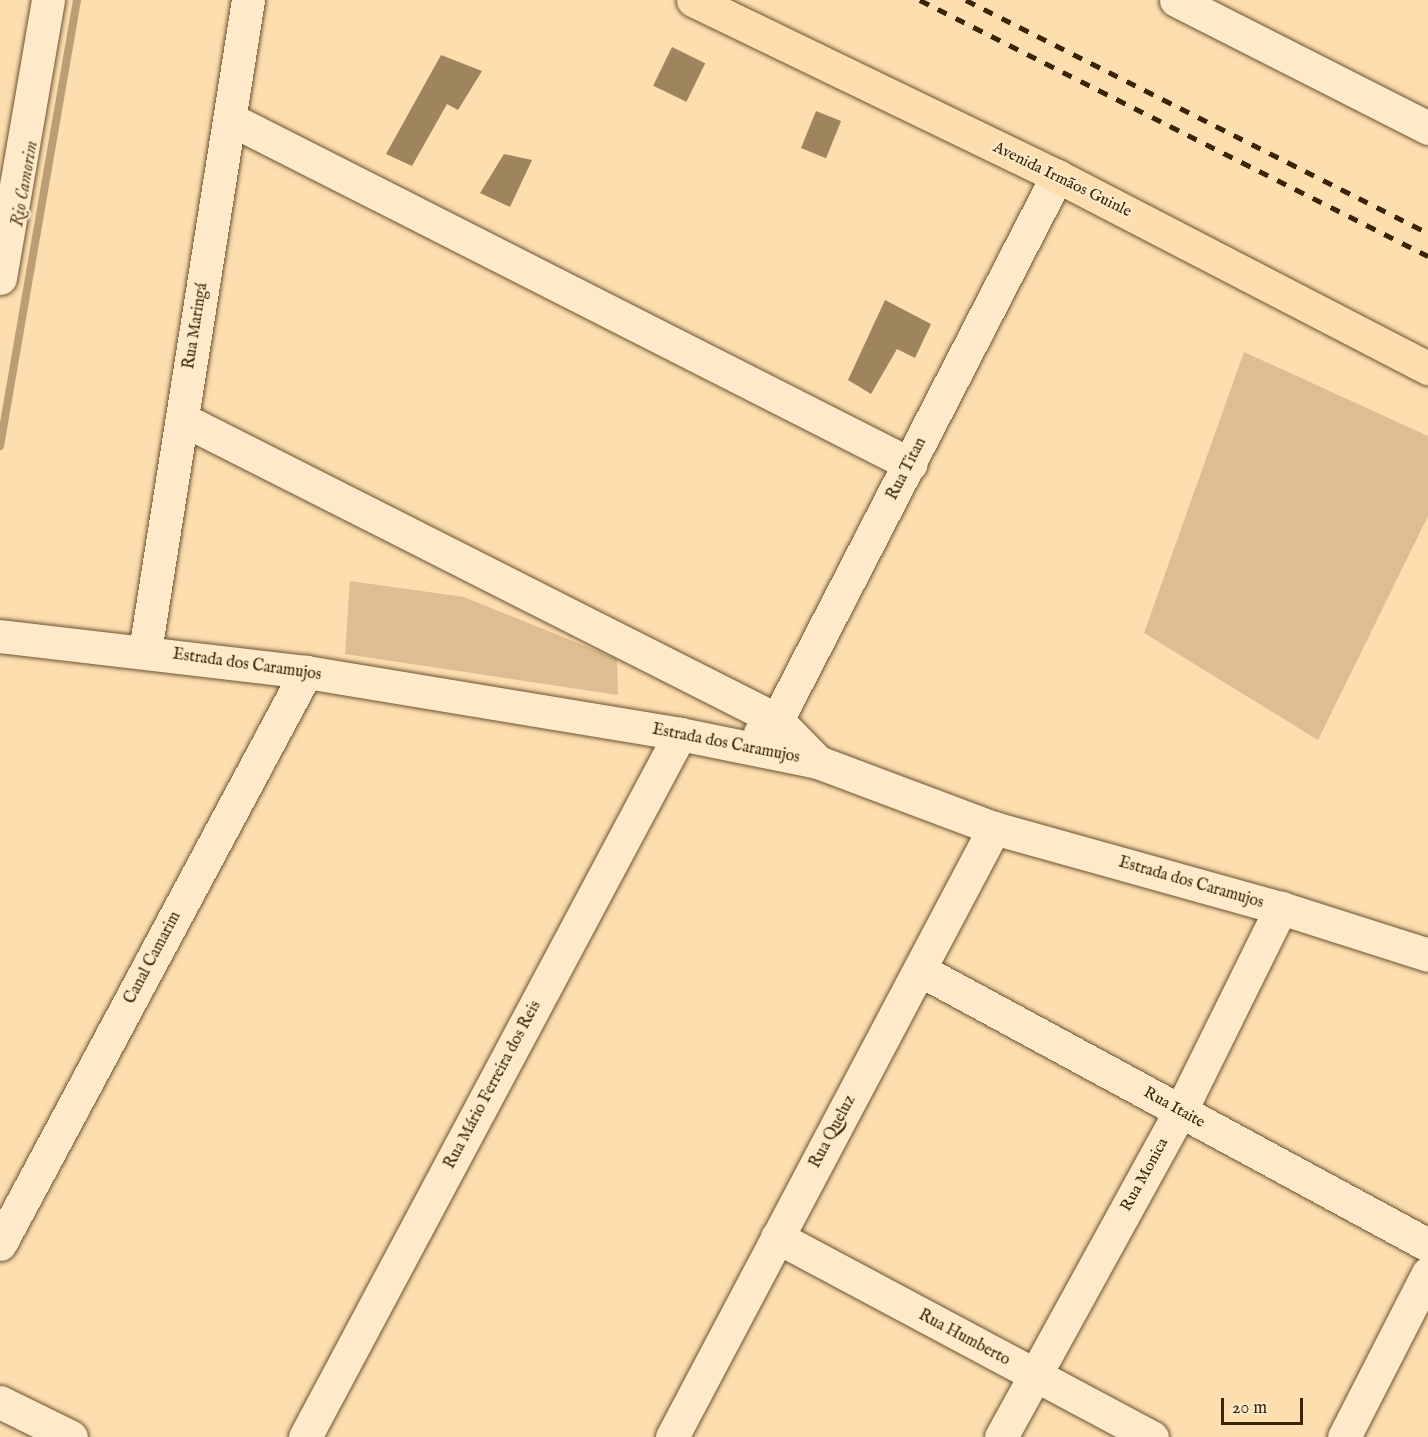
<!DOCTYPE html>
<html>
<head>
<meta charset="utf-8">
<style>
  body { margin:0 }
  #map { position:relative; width:1428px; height:1437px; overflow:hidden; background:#fddeaf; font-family:"IM FELL English",serif }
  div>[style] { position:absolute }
  .green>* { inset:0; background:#dcbe92 }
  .stream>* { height:8px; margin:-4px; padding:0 4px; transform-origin:4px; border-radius:4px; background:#ba9f75 }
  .building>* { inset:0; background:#9f855d; transform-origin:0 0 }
  .roads { filter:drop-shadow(0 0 2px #6a5230) drop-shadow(0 0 2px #6a5230) }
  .minor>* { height:33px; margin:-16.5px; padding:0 16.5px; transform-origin:16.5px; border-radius:16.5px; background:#feeacb }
  .major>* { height:33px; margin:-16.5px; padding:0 16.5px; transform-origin:16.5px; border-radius:16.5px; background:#fddeaf }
  .rail>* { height:4.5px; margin-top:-2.25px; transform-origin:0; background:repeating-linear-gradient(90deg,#392405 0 10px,transparent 0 20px) }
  span { translate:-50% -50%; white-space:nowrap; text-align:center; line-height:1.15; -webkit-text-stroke:4.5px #feeacb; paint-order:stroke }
  .street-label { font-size:16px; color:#392405 }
  .water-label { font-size:18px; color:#664f2c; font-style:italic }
  .scale { position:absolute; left:1221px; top:1398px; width:82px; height:27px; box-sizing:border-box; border:3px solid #392405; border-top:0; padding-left:8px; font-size:18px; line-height:21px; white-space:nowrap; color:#392405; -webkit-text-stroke:4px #feeacb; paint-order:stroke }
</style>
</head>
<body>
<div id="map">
  <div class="green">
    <i style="clip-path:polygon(1244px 352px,1428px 436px,1428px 516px,1318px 740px,1144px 633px)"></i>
    <i style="clip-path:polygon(350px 581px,464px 597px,617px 659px,618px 695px,345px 654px)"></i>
  </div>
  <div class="stream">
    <i style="left:0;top:446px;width:453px;rotate:-80.2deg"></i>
  </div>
  <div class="building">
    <i style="left:672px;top:47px;width:37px;height:43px;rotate:26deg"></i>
    <i style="clip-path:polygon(441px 55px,482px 71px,458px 110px,447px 104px,412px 166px,386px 154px)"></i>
    <i style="left:816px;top:111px;width:27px;height:40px;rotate:22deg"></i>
    <i style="clip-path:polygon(504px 154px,532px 160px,510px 207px,480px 193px)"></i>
    <i style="clip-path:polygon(885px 300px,931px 324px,915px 358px,897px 349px,871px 394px,848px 380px)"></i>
  </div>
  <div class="roads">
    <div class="minor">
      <i style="left:1176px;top:0;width:283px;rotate:26.9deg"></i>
      <i style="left:230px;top:119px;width:763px;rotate:26.9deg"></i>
      <i style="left:0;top:278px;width:282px;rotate:-80.2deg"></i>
      <i style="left:182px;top:419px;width:667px;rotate:26.83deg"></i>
      <i style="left:777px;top:720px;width:59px;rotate:45.7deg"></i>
      <i style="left:0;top:636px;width:308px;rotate:6.7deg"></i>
      <i style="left:306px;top:672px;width:379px;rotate:9.4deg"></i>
      <i style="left:680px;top:734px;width:141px;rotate:11.5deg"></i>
      <i style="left:818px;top:762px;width:188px;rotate:20.6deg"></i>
      <i style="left:994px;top:828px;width:298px;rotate:15.6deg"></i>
      <i style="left:1281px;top:908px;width:154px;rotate:17.7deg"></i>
      <i style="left:145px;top:651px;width:659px;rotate:-81.01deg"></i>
      <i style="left:760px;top:733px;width:21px;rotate:-37deg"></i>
      <i style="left:777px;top:720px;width:612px;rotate:-62.76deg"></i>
      <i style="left:920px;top:970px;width:578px;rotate:28.43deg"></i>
      <i style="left:777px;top:1237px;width:425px;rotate:28.1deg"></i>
      <i style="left:0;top:1244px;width:649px;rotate:-61.85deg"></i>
      <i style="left:0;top:1402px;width:79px;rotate:26.2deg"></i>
      <i style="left:305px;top:1437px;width:797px;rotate:-61.92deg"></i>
      <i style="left:672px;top:1437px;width:689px;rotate:-62.13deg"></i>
      <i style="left:1001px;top:1437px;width:371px;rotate:-61.2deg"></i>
      <i style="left:1180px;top:1112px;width:228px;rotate:-63.7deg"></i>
      <i style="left:1344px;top:1437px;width:184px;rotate:-62.9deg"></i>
    </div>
    <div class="major">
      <i style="left:693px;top:0;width:404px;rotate:25.8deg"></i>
      <i style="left:1057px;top:176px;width:418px;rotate:27.4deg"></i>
    </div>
  </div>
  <div class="rail">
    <i style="left:920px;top:0;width:569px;rotate:26.75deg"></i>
    <i style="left:966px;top:0;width:517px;rotate:26.76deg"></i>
  </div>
  <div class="street-label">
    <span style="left:1062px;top:180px;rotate:26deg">Avenida Irmãos Guinle</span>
    <span style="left:196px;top:326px;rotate:-81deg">Rua Maringá</span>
    <span style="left:907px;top:469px;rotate:-63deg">Rua Titan</span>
    <span style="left:247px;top:665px;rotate:8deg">Estrada dos Caramujos</span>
    <span style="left:726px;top:744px;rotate:11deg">Estrada dos Caramujos</span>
    <span style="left:1191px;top:883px;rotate:16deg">Estrada dos Caramujos</span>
    <span style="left:153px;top:958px;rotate:-62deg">Canal Camarim</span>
    <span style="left:493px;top:1085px;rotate:-62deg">Rua Mário Ferreira dos Reis</span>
    <span style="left:1174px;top:1108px;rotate:29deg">Rua Itaite</span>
    <span style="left:833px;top:1132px;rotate:-62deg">Rua Queluz</span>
    <span style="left:1145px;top:1175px;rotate:-61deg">Rua Monica</span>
    <span style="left:964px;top:1338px;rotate:28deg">Rua Humberto</span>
  </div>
  <div class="water-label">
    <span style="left:26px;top:184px;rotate:-80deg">Rio Camorim</span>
  </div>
  <div class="scale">20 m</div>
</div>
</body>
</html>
